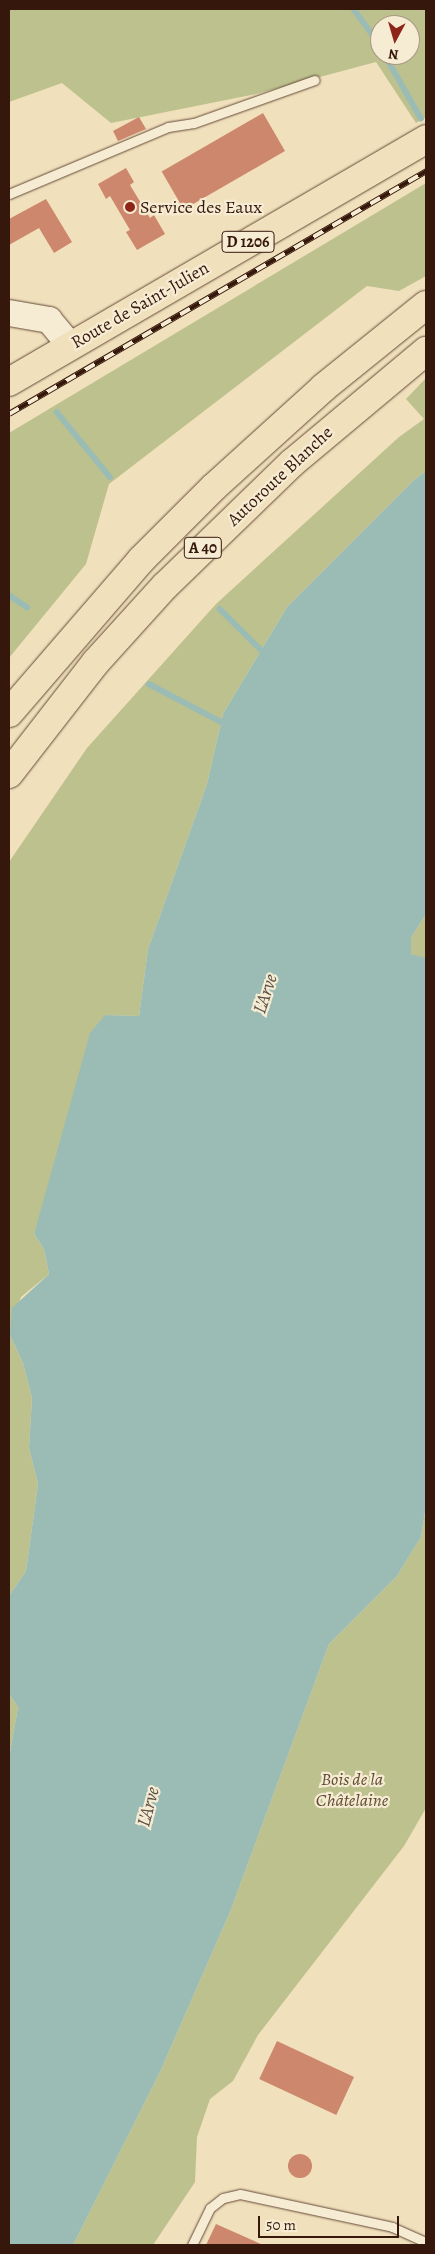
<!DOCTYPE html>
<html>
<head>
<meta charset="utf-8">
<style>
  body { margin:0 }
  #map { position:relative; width:435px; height:2254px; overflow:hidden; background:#f1e0bc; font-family:Alegreya,serif }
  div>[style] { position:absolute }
  .green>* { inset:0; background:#bdc18e }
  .water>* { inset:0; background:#9bbcb5 }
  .stream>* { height:5.5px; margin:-2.75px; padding:0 2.75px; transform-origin:2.75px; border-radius:2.75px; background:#9bbcb5 }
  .building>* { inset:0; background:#cd876d; transform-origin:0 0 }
  .round { border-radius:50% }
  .roads { filter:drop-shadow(0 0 1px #644a37) drop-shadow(0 0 1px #644a37) }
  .lane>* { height:9px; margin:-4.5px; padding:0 4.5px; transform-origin:4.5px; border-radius:4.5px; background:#f6ebd3 }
  .secondary>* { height:26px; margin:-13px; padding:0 13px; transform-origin:13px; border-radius:13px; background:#f6ebd3 }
  .primary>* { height:28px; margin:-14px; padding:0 14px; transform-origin:14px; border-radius:14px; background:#f1e0bc }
  .highway>* { height:28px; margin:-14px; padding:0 14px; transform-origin:14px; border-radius:14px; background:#f1e0bc }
  .rail>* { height:5.5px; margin-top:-2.75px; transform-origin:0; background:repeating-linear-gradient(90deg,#f6ebd3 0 11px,#35180b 0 22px); box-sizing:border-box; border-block:1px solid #35180b }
  .dots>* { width:14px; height:14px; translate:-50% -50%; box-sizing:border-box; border:2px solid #f6ebd3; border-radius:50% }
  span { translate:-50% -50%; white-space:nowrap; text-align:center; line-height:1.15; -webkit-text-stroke:4.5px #f6ebd3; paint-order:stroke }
  .shield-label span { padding:1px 4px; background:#f6ebd3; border:1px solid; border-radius:4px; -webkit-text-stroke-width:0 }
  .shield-label { font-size:16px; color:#35180b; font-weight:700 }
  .poi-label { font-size:18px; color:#35180b }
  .left { translate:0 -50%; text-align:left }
  .street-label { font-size:18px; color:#35180b }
  .park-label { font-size:18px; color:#5e4b32; font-style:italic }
  .water-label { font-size:19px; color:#595146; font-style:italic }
  .frame { position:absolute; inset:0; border:10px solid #35180b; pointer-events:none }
  .north { position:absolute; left:370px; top:15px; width:50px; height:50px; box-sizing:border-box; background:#f6ebd3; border:1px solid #a99783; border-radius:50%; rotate:186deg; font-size:14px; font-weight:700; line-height:20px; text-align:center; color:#35180b }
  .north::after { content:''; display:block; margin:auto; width:18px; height:22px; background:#8f2418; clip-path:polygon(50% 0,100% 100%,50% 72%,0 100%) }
  .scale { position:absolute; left:258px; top:2216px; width:141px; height:22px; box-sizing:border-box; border:2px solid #35180b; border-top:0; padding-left:6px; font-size:15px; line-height:18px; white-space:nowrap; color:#35180b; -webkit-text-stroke:4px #f6ebd3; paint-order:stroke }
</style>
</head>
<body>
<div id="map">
  <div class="green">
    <i style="clip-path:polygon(evenodd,9px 9px,426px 9px,426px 117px,416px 123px,376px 62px,256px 94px,111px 123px,62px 83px,9px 102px,9px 9px,380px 25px,410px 25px,410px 55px,380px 55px,380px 25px)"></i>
    <i style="clip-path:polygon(426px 183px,426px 276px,399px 291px,367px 286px,109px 484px,86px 564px,9px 658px,9px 433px)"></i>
    <i style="clip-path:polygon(426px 378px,426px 471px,414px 480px,287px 607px,223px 714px,207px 784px,148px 949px,139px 1016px,105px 1015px,34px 1234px,44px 1249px,49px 1274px,21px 1297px,10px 1335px,23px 1363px,32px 1398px,29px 1448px,38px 1484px,26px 1571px,9px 1596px,9px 862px,87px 748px,216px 604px,399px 437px,424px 419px,406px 399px)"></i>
    <i style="clip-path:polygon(426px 914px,426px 958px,423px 960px,411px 954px,411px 938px)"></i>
    <i style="clip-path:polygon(426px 1506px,426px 1808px,404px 1846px,258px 2035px,233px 2081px,210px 2099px,197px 2137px,195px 2182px,153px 2245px,73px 2245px,160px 2072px,230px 1912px,329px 1644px,397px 1576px,421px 1537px)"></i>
    <i style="clip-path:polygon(9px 1694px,18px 1707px,9px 1758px)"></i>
  </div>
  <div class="water">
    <i style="clip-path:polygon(426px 471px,426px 914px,411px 938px,411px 954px,426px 958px,426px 1506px,421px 1537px,397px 1576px,329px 1644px,230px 1912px,160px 2072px,73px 2245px,9px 2245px,9px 1758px,18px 1707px,9px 1694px,9px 1596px,26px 1571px,38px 1484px,29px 1448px,32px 1398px,23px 1363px,10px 1335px,12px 1308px,49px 1274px,44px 1249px,34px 1234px,90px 1033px,105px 1015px,139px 1016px,148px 949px,207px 784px,223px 714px,287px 607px,414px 480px)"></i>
  </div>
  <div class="stream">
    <i style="left:354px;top:9px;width:32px;rotate:54deg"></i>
    <i style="left:379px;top:45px;width:2px;rotate:63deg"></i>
    <i style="left:385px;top:55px;width:73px;rotate:60.3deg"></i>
    <i style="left:57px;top:412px;width:84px;rotate:50.8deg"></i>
    <i style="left:9px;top:595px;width:22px;rotate:34deg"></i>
    <i style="left:220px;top:609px;width:65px;rotate:45deg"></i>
    <i style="left:149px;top:684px;width:88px;rotate:27.7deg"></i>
  </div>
  <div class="building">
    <i style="left:263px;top:113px;width:44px;height:117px;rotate:60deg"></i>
    <i style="clip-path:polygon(139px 117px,146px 129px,118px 141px,113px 131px)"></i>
    <i style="clip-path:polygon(126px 168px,134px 182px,130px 185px,150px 218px,154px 215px,165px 234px,137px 250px,126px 232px,130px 230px,110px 196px,106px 199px,98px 184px)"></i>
    <i style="clip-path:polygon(46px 199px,72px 242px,54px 253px,39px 228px,9px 245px,9px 219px)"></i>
    <i style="left:277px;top:2041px;width:85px;height:42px;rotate:25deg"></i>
    <i class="round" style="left:288px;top:2154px;width:24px;height:24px"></i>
    <i style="clip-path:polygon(216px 2224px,263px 2245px,206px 2245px)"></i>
  </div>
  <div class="roads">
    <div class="lane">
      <i style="left:9px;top:194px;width:173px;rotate:-22.8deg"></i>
      <i style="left:168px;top:127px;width:26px;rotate:-9deg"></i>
      <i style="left:194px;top:123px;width:128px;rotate:-19.6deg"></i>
      <i style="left:192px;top:2245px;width:41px;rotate:-64.1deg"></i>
      <i style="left:210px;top:2208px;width:16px;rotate:-38deg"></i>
      <i style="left:223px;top:2198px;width:17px;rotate:-13deg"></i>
      <i style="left:240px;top:2194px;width:156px;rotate:12.2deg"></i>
      <i style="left:392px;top:2227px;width:37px;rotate:24deg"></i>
    </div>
    <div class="secondary">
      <i style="left:9px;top:313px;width:41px;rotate:9.9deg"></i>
      <i style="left:49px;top:320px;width:34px;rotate:50deg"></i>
    </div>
    <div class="primary">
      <i style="left:9px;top:382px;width:483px;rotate:-30.2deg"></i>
    </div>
    <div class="highway">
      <i style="left:9px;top:713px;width:202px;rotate:-49.2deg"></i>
      <i style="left:141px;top:560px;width:103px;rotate:-45deg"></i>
      <i style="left:214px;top:487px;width:147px;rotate:-42.2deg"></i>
      <i style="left:323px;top:388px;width:132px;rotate:-38.9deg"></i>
      <i style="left:9px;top:774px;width:142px;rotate:-52.2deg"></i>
      <i style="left:96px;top:662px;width:103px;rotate:-47.8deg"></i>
      <i style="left:165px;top:586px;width:177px;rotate:-44.1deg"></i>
      <i style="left:292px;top:463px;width:175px;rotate:-39.9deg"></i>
    </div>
  </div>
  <div class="rail">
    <i style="left:9px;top:414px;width:483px;rotate:-30.2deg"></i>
  </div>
  <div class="dots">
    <i style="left:130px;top:207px;background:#8f2418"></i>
  </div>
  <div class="shield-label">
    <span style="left:248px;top:242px">D 1206</span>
    <span style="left:203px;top:548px">A 40</span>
  </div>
  <div class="poi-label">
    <span class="left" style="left:140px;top:207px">Service des Eaux</span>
  </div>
  <div class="street-label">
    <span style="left:140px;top:305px;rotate:-30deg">Route de Saint-Julien</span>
    <span style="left:280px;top:476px;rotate:-43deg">Autoroute Blanche</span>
  </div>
  <div class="park-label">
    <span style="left:352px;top:1790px">Bois de la<br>Châtelaine</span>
  </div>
  <div class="water-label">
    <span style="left:266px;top:994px;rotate:-72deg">L'Arve</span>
    <span style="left:149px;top:1807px;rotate:-75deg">L'Arve</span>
  </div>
  <div class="frame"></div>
  <div class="north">N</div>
  <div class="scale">50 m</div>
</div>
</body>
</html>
